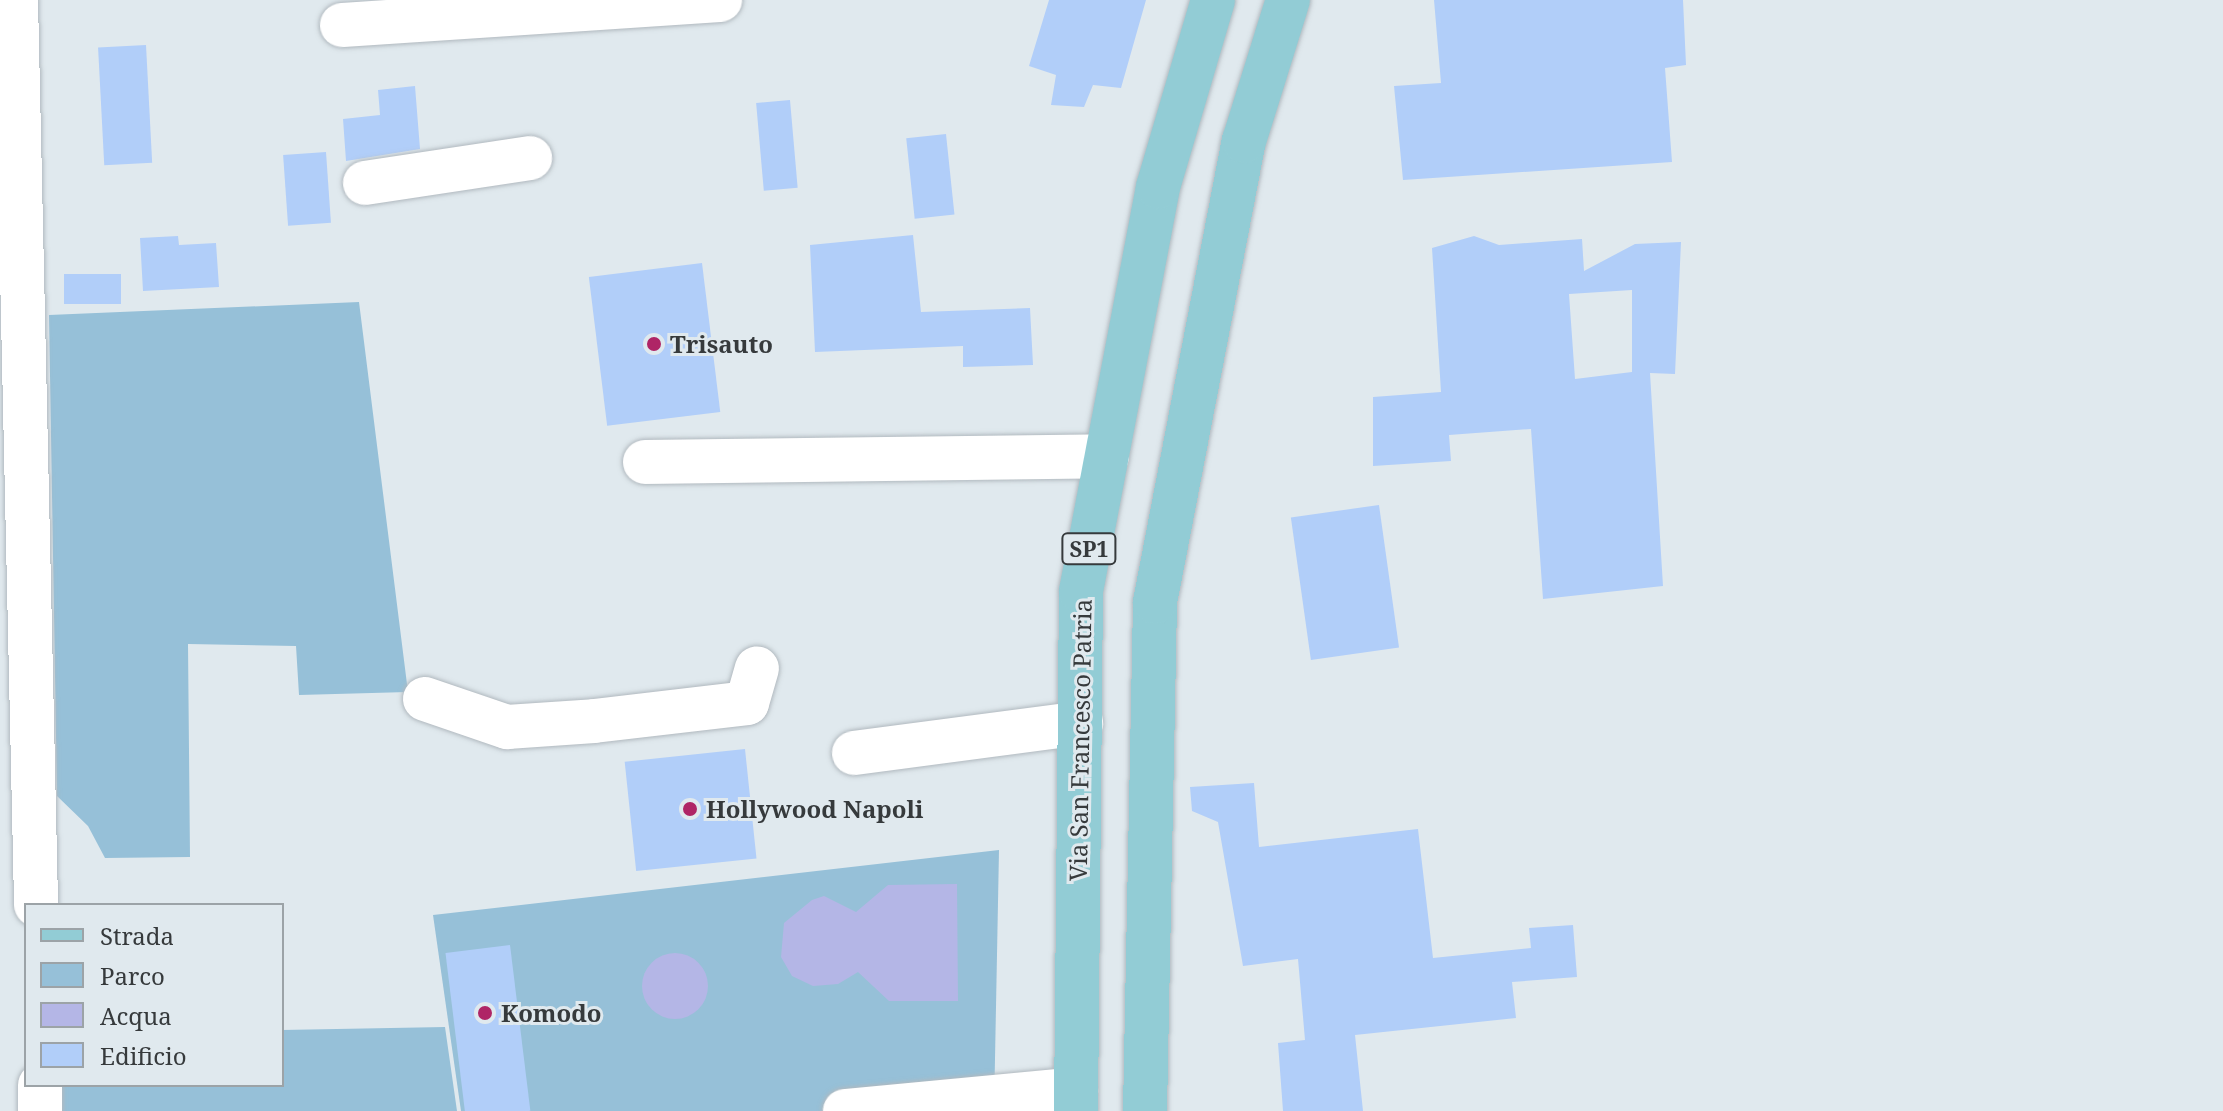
<!DOCTYPE html>
<html>
<head>
<meta charset="utf-8">
<style>
  body { margin:0 }
  #map { position:relative; width:2223px; height:1111px; overflow:hidden; background:#e0e9ee; font-family:"Noto Serif",serif }
  div>[style] { position:absolute }
  .green>* { inset:0; background:#96c0d8 }
  .water>* { inset:0; background:#b4b6e6 }
  .round { border-radius:50% }
  .building>* { inset:0; background:#b1cef9; transform-origin:0 0 }
  .roads { filter:drop-shadow(0 0 2px #b1b9bf) drop-shadow(0 0 2px #b1b9bf) }
  .minor>* { height:44px; margin:-22px; padding:0 22px; transform-origin:22px; border-radius:22px; background:#fff }
  .major>* { height:44px; margin:-22px; padding:0 22px; transform-origin:22px; border-radius:22px; background:#92ccd5 }
  .dots>* { width:22px; height:22px; translate:-50% -50%; box-sizing:border-box; border:4px solid #e0e9ee; border-radius:50% }
  span { translate:-50% -50%; white-space:nowrap; text-align:center; line-height:1.15; -webkit-text-stroke:6px #e0e9ee; paint-order:stroke }
  .shield-label span { padding:2px 6px; background:#e0e9ee; border:2px solid; border-radius:6px; -webkit-text-stroke-width:0 }
  .shield-label { font-size:22px; color:#363a3c; font-weight:700 }
  .poi-label { font-size:24px; color:#363a3c; font-weight:700 }
  .left { translate:0 -50%; text-align:left }
  .street-label { font-size:24px; color:#363a3c }
  .legend { position:absolute; left:24px; top:903px; width:260px; height:184px; box-sizing:border-box; background:#e0e9ee; border:2px solid #9ca3a7; margin:0; padding:10px 14px; list-style:none; font-size:24px; color:#363a3c }
  .legend li { display:flex; align-items:center; gap:16px; height:40px }
  .legend b { width:40px; border:2px solid #9ca3a7 }
</style>
</head>
<body>
<div id="map">
  <div class="green">
    <i style="clip-path:polygon(359px 302px,408px 692px,299px 695px,296px 646px,188px 644px,190px 857px,105px 858px,88px 826px,57px 796px,49px 315px)"></i>
    <i style="clip-path:polygon(999px 850px,994px 1111px,461px 1111px,433px 915px)"></i>
    <i style="clip-path:polygon(445px 1027px,457px 1111px,61px 1111px,60px 1085px,282px 1085px,282px 1030px)"></i>
  </div>
  <div class="water">
    <i style="clip-path:polygon(957px 884px,958px 1001px,889px 1001px,858px 972px,838px 984px,813px 986px,792px 976px,781px 957px,784px 923px,812px 900px,824px 896px,856px 912px,888px 885px)"></i>
    <i class="round" style="left:642px;top:953px;width:66px;height:66px"></i>
  </div>
  <div class="building">
    <i style="clip-path:polygon(1049px 0,1146px 0,1121px 88px,1093px 85px,1084px 107px,1051px 105px,1056px 75px,1029px 66px)"></i>
    <i style="clip-path:polygon(1434px 0,1683px 0,1686px 65px,1665px 68px,1672px 162px,1403px 180px,1394px 86px,1441px 83px)"></i>
    <i style="left:146px;top:45px;width:118px;height:48px;rotate:87deg"></i>
    <i style="clip-path:polygon(415px 86px,420px 149px,346px 161px,343px 119px,380px 115px,378px 90px)"></i>
    <i style="left:790px;top:100px;width:88px;height:34px;rotate:85deg"></i>
    <i style="left:946px;top:134px;width:81px;height:40px;rotate:84deg"></i>
    <i style="left:326px;top:152px;width:71px;height:43px;rotate:86deg"></i>
    <i style="clip-path:polygon(913px 235px,921px 312px,1030px 308px,1033px 365px,963px 367px,963px 346px,815px 352px,810px 245px)"></i>
    <i style="clip-path:polygon(178px 236px,179px 245px,216px 243px,219px 287px,143px 291px,140px 238px)"></i>
    <i style="clip-path:polygon(evenodd,1474px 236px,1499px 245px,1582px 239px,1584px 271px,1635px 244px,1681px 242px,1675px 374px,1650px 373px,1663px 586px,1543px 599px,1531px 429px,1449px 435px,1451px 461px,1373px 466px,1373px 397px,1441px 392px,1432px 248px,1474px 236px,1632px 290px,1632px 372px,1575px 379px,1569px 294px,1632px 290px)"></i>
    <i style="left:702px;top:263px;width:150px;height:114px;rotate:83deg"></i>
    <i style="left:64px;top:274px;width:57px;height:30px"></i>
    <i style="left:1379px;top:505px;width:144px;height:89px;rotate:82deg"></i>
    <i style="left:745px;top:749px;width:110px;height:121px;rotate:84deg"></i>
    <i style="clip-path:polygon(1254px 783px,1259px 847px,1418px 829px,1433px 958px,1531px 948px,1529px 928px,1573px 925px,1577px 977px,1512px 982px,1516px 1018px,1355px 1035px,1363px 1111px,1283px 1111px,1278px 1043px,1305px 1040px,1298px 959px,1243px 966px,1218px 822px,1192px 811px,1190px 787px)"></i>
    <i style="left:510px;top:945px;width:167px;height:65px;rotate:83deg"></i>
  </div>
  <div class="roads">
    <div class="minor">
      <i style="left:16px;top:0;width:905px;rotate:88.73deg"></i>
      <i style="left:342px;top:25px;width:379px;rotate:-3.8deg"></i>
      <i style="left:365px;top:183px;width:167px;rotate:-8.6deg"></i>
      <i style="left:645px;top:462px;width:462px;rotate:-0.7deg"></i>
      <i style="left:425px;top:699px;width:87px;rotate:18.9deg"></i>
      <i style="left:507px;top:727px;width:87px;rotate:-3.9deg"></i>
      <i style="left:594px;top:721px;width:154px;rotate:-6.7deg"></i>
      <i style="left:747px;top:703px;width:36px;rotate:-74deg"></i>
      <i style="left:854px;top:753px;width:229px;rotate:-7.5deg"></i>
      <i style="left:40px;top:1085px;width:26px;rotate:90deg"></i>
      <i style="left:845px;top:1111px;width:232px;rotate:-5.4deg"></i>
    </div>
    <div class="major">
      <i style="left:1076px;top:1111px;width:520px;rotate:-89.45deg"></i>
      <i style="left:1081px;top:591px;width:411px;rotate:-79.2deg"></i>
      <i style="left:1158px;top:187px;width:195px;rotate:-73.6deg"></i>
      <i style="left:1145px;top:1111px;width:509px;rotate:-88.87deg"></i>
      <i style="left:1155px;top:602px;width:470px;rotate:-79.1deg"></i>
      <i style="left:1244px;top:141px;width:148px;rotate:-72.7deg"></i>
    </div>
  </div>
  <div class="dots">
    <i style="left:654px;top:344px;background:#af2566"></i>
    <i style="left:690px;top:809px;background:#af2566"></i>
    <i style="left:485px;top:1013px;background:#af2566"></i>
  </div>
  <div class="shield-label">
    <span style="left:1089px;top:549px">SP1</span>
  </div>
  <div class="poi-label">
    <span class="left" style="left:670px;top:344px">Trisauto</span>
    <span class="left" style="left:706px;top:809px">Hollywood Napoli</span>
    <span class="left" style="left:501px;top:1013px">Komodo</span>
  </div>
  <div class="street-label">
    <span style="left:1080px;top:740px;rotate:-89deg">Via San Francesco Patria</span>
  </div>
  <ul class="legend">
  <li><b style="height:10px;background:#92ccd5"></b>Strada</li>
  <li><b style="height:22px;background:#96c0d8"></b>Parco</li>
  <li><b style="height:22px;background:#b4b6e6"></b>Acqua</li>
  <li><b style="height:22px;background:#b1cef9"></b>Edificio</li>
  </ul>
</div>
</body>
</html>
